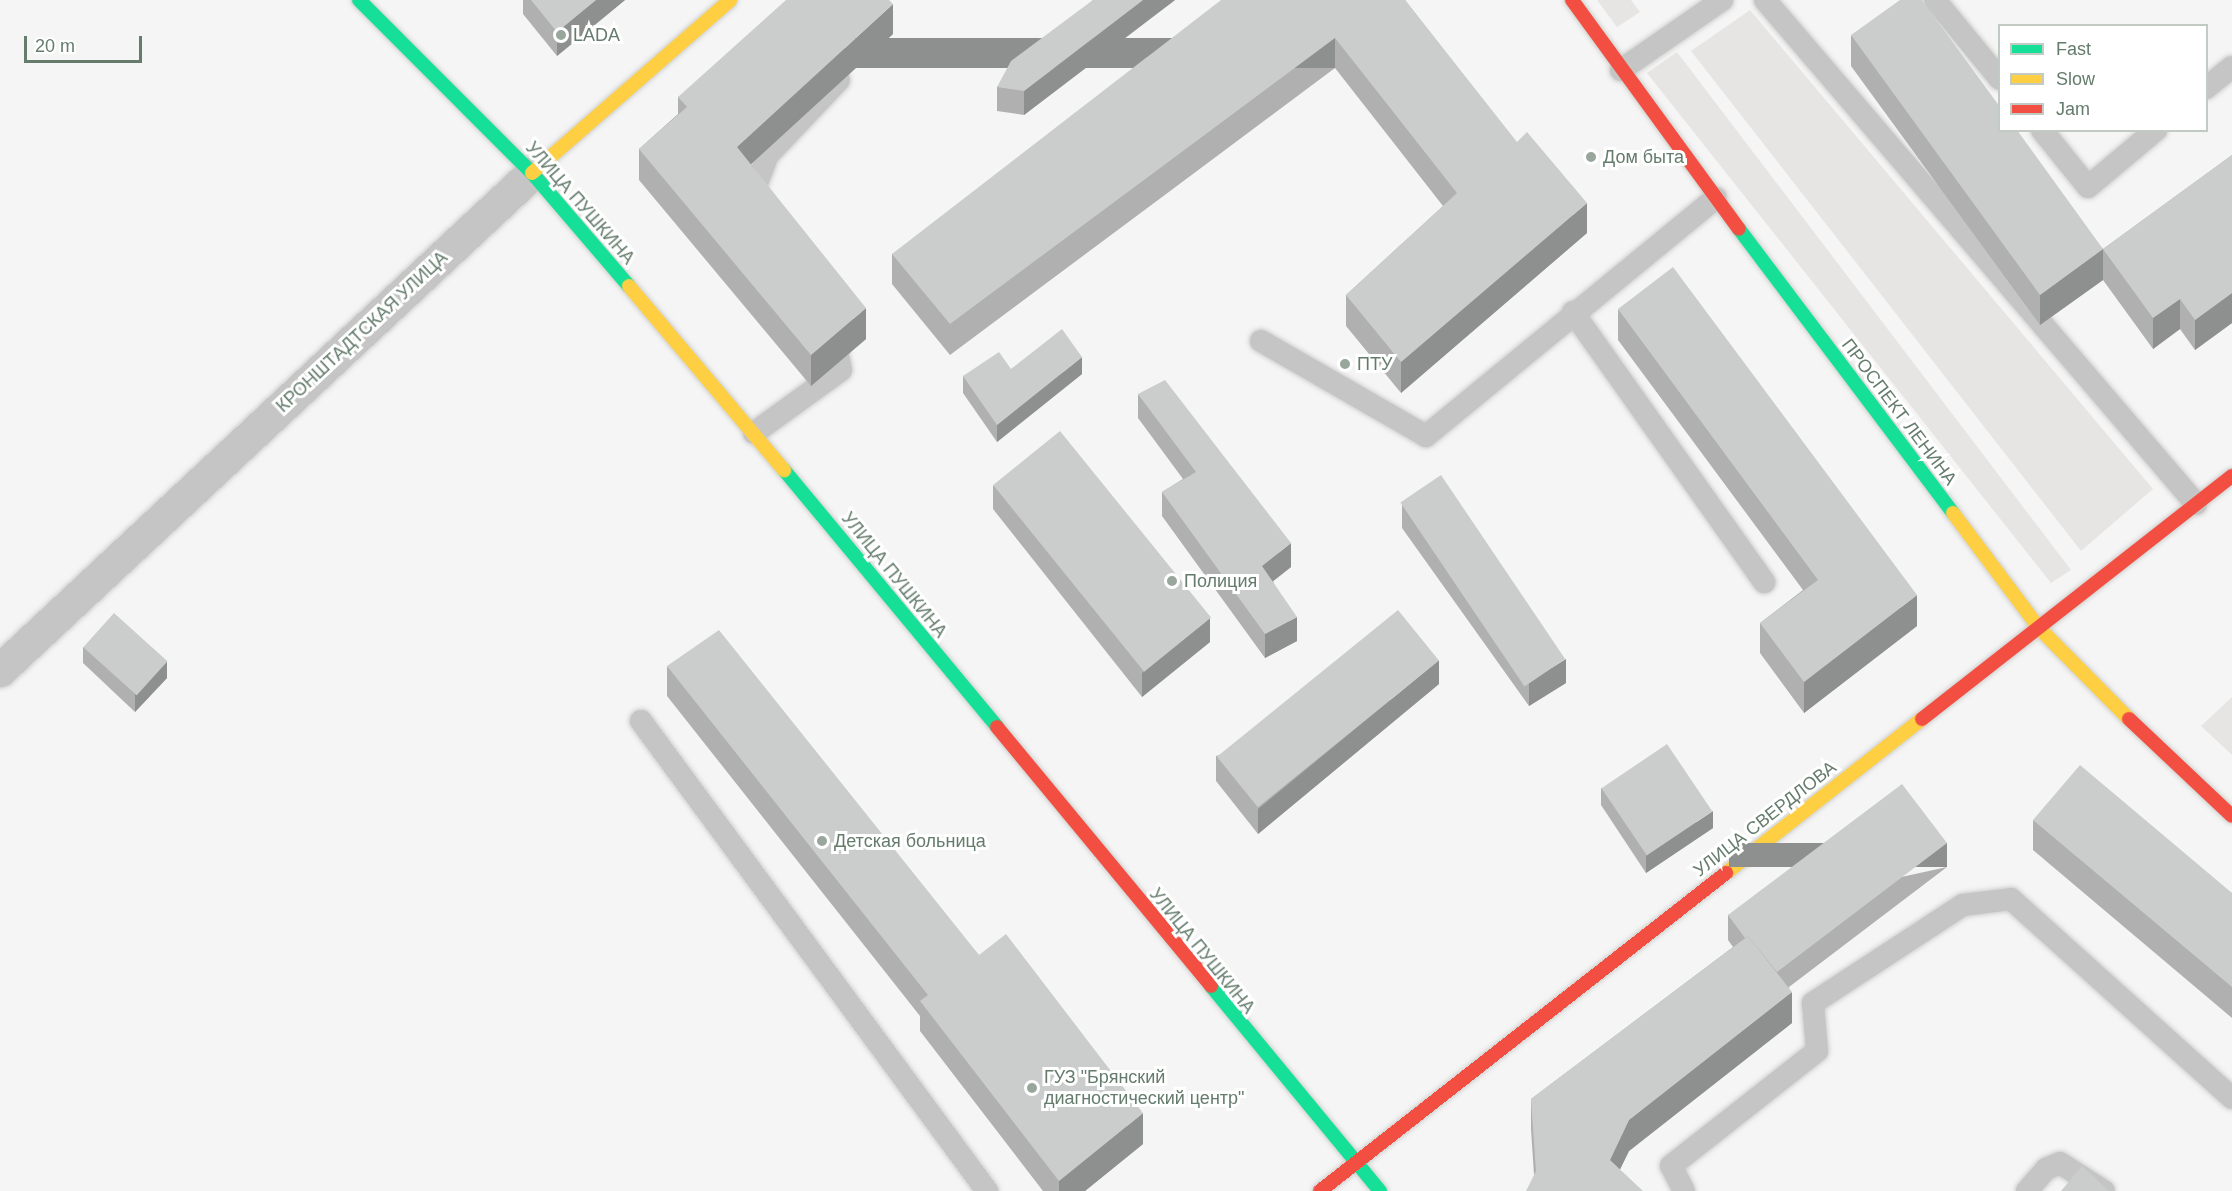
<!DOCTYPE html>
<html>
<head>
<meta charset="utf-8">
<style>
  body { margin:0 }
  #map { position:relative; width:2232px; height:1191px; overflow:hidden; background:#f6f5f5; font-family:Helvetica,sans-serif }
  div>[style] { position:absolute }
  .green>* { inset:0; background:#e7e5e3 }
  .roads { filter:drop-shadow(0 0 2px #ced0ce) drop-shadow(0 0 2px #ced0ce) }
  .lane>* { height:22px; margin:-11px; padding:0 11px; transform-origin:11px; border-radius:11px; background:#c4c5c4 }
  .street>* { height:33px; margin:-16.5px; padding:0 16.5px; transform-origin:16.5px; border-radius:16.5px; background:#c4c5c4 }
  .fast>* { height:14px; margin:-7px; padding:0 7px; transform-origin:7px; border-radius:7px; background:#16e098 }
  .slow>* { height:14px; margin:-7px; padding:0 7px; transform-origin:7px; border-radius:7px; background:#ffcf43 }
  .jam>* { height:14px; margin:-7px; padding:0 7px; transform-origin:7px; border-radius:7px; background:#f24e42 }
  .wall>* { inset:0; background:#afb0af }
  .shaded-wall>* { inset:0; background:#8e908f; transform-origin:0 0 }
  .building>* { inset:0; background:#cbcdcc; transform-origin:0 0 }
  .dots>* { width:16px; height:16px; translate:-50% -50%; box-sizing:border-box; border:3px solid #fff; border-radius:50% }
  span { translate:-50% -50%; white-space:nowrap; text-align:center; line-height:1.15; -webkit-text-stroke:6px #fff; paint-order:stroke }
  .poi-label { font-size:18px; color:#657c6c }
  .left { translate:0 -50%; text-align:left }
  .street-label { font-size:18px; color:#657c6c }
  .legend { position:absolute; left:1998px; top:24px; width:210px; height:108px; box-sizing:border-box; background:#fff; border:2px solid #c1cbc4; margin:0; padding:8px 10px; list-style:none; font-size:18px; color:#657c6c }
  .legend li { display:flex; align-items:center; gap:12px; height:30px }
  .legend b { width:30px; border:2px solid #c1cbc4 }
  .scale { position:absolute; left:24px; top:36px; width:118px; height:27px; box-sizing:border-box; border:3px solid #657c6c; border-top:0; padding-left:8px; font-size:18px; line-height:21px; white-space:nowrap; color:#657c6c; -webkit-text-stroke:4px #fff; paint-order:stroke }
</style>
</head>
<body>
<div id="map">
  <div class="green">
    <i style="clip-path:polygon(1597px 0,1631px 0,1640px 12px,1617px 27px)"></i>
    <i style="clip-path:polygon(1750px 10px,2153px 489px,2081px 551px,1691px 51px)"></i>
    <i style="clip-path:polygon(1677px 52px,2071px 570px,2051px 583px,1647px 73px)"></i>
    <i style="clip-path:polygon(2232px 697px,2232px 755px,2201px 726px)"></i>
  </div>
  <div class="roads">
    <div class="lane">
      <i style="left:1765px;top:0;width:663px;rotate:49.46deg"></i>
      <i style="left:1935px;top:0;width:102px;rotate:50.6deg"></i>
      <i style="left:1621px;top:70px;width:123px;rotate:-34.7deg"></i>
      <i style="left:2206px;top:88px;width:33px;rotate:-39deg"></i>
      <i style="left:2042px;top:130px;width:73px;rotate:51.1deg"></i>
      <i style="left:2088px;top:187px;width:89px;rotate:-40deg"></i>
      <i style="left:761px;top:203px;width:14px;rotate:-120deg"></i>
      <i style="left:754px;top:191px;width:39px;rotate:-69deg"></i>
      <i style="left:768px;top:155px;width:103px;rotate:-46.6deg"></i>
      <i style="left:1573px;top:312px;width:331px;rotate:54.7deg"></i>
      <i style="left:1261px;top:341px;width:190px;rotate:29.9deg"></i>
      <i style="left:1426px;top:436px;width:375px;rotate:-39.4deg"></i>
      <i style="left:754px;top:433px;width:107px;rotate:-35.9deg"></i>
      <i style="left:841px;top:370px;width:38px;rotate:-102deg"></i>
      <i style="left:641px;top:721px;width:584px;rotate:53.64deg"></i>
      <i style="left:1684px;top:1191px;width:28px;rotate:-117deg"></i>
      <i style="left:1671px;top:1166px;width:186px;rotate:-38.2deg"></i>
      <i style="left:1817px;top:1051px;width:48px;rotate:-94.8deg"></i>
      <i style="left:1813px;top:1003px;width:179px;rotate:-33.2deg"></i>
      <i style="left:1963px;top:905px;width:48px;rotate:-7.1deg"></i>
      <i style="left:2011px;top:899px;width:297px;rotate:42deg"></i>
      <i style="left:2027px;top:1191px;width:29px;rotate:-49deg"></i>
      <i style="left:2046px;top:1169px;width:15px;rotate:-23deg"></i>
      <i style="left:2060px;top:1163px;width:52px;rotate:32.5deg"></i>
    </div>
    <div class="street">
      <i style="left:0;top:670px;width:728px;rotate:-43.05deg"></i>
    </div>
    <div class="fast">
      <i style="left:359px;top:0;width:245px;rotate:45deg"></i>
      <i style="left:532px;top:173px;width:149px;rotate:49.4deg"></i>
      <i style="left:1739px;top:229px;width:356px;rotate:53deg"></i>
      <i style="left:784px;top:470px;width:334px;rotate:50.3deg"></i>
      <i style="left:1211px;top:986px;width:266px;rotate:50.5deg"></i>
    </div>
    <div class="slow">
      <i style="left:532px;top:173px;width:263px;rotate:-41.1deg"></i>
      <i style="left:629px;top:286px;width:241px;rotate:49.9deg"></i>
      <i style="left:1953px;top:513px;width:144px;rotate:53.2deg"></i>
      <i style="left:2039px;top:628px;width:128px;rotate:45.3deg"></i>
      <i style="left:1726px;top:873px;width:249px;rotate:-38.2deg"></i>
    </div>
    <div class="jam">
      <i style="left:1572px;top:0;width:283px;rotate:53.9deg"></i>
      <i style="left:1922px;top:719px;width:394px;rotate:-38.1deg"></i>
      <i style="left:2129px;top:719px;width:141px;rotate:43.3deg"></i>
      <i style="left:997px;top:727px;width:336px;rotate:50.4deg"></i>
      <i style="left:1320px;top:1191px;width:516px;rotate:-38.07deg"></i>
    </div>
  </div>
  <div class="wall">
    <i style="clip-path:polygon(523px 0,625px 0,557px 56px,523px 14px)"></i>
    <i style="clip-path:polygon(1093px 0,1175px 0,1024px 115px,997px 111px,997px 87px)"></i>
    <i style="clip-path:polygon(1405px 0,1587px 233px,1401px 393px,1346px 326px,1346px 295px,1443px 206px,1335px 68px,950px 355px,892px 284px,892px 254px)"></i>
    <i style="clip-path:polygon(893px 34px,751px 164px,866px 339px,811px 386px,639px 180px,639px 149px,678px 114px,678px 97px)"></i>
    <i style="clip-path:polygon(1851px 35px,2103px 249px,2232px 155px,2232px 323px,2195px 350px,2180px 329px,2153px 349px,2103px 280px,2040px 325px,1851px 66px)"></i>
    <i style="clip-path:polygon(1618px 309px,1917px 626px,1804px 713px,1760px 653px,1760px 623px,1803px 590px,1618px 340px)"></i>
    <i style="clip-path:polygon(1011px 369px,1082px 374px,997px 442px,963px 393px,963px 376px)"></i>
    <i style="clip-path:polygon(1138px 394px,1291px 567px,1273px 581px,1297px 641px,1265px 658px,1162px 516px,1162px 492px,1183px 479px,1138px 418px)"></i>
    <i style="clip-path:polygon(993px 485px,1210px 642px,1142px 697px,993px 509px)"></i>
    <i style="clip-path:polygon(1402px 504px,1566px 683px,1529px 706px,1402px 528px)"></i>
    <i style="clip-path:polygon(83px 647px,167px 678px,135px 712px,83px 663px)"></i>
    <i style="clip-path:polygon(667px 666px,979px 955px,1143px 1144px,1085px 1191px,1043px 1191px,920px 1031px,920px 1016px,667px 696px)"></i>
    <i style="clip-path:polygon(1439px 684px,1258px 834px,1216px 781px,1216px 756px)"></i>
    <i style="clip-path:polygon(1601px 788px,1713px 828px,1646px 873px,1601px 805px)"></i>
    <i style="clip-path:polygon(2033px 820px,2232px 893px,2232px 1018px,2033px 850px)"></i>
    <i style="clip-path:polygon(1947px 867px,1789px 987px,1792px 1023px,1629px 1151px,1620px 1169px,1534px 1175px,1531px 1129px,1531px 1099px,1733px 947px,1728px 940px,1728px 915px)"></i>
  </div>
  <div class="shaded-wall">
    <i style="clip-path:polygon(596px 0,625px 0,557px 56px,557px 32px)"></i>
    <i style="clip-path:polygon(1143px 0,1175px 0,1024px 115px,1024px 91px)"></i>
    <i style="clip-path:polygon(893px 4px,893px 34px,737px 177px,737px 147px)"></i>
    <i style="left:1335px;top:38px;width:30px;height:480px;rotate:90deg"></i>
    <i style="clip-path:polygon(1587px 203px,1587px 233px,1401px 393px,1401px 362px)"></i>
    <i style="clip-path:polygon(2103px 249px,2103px 280px,2040px 325px,2040px 295px)"></i>
    <i style="clip-path:polygon(2232px 293px,2232px 323px,2195px 350px,2195px 320px)"></i>
    <i style="clip-path:polygon(2180px 299px,2180px 329px,2153px 349px,2153px 318px)"></i>
    <i style="clip-path:polygon(866px 308px,866px 339px,811px 386px,811px 355px)"></i>
    <i style="clip-path:polygon(1082px 357px,1082px 374px,997px 442px,997px 425px)"></i>
    <i style="clip-path:polygon(1291px 543px,1291px 567px,1262px 590px,1262px 566px)"></i>
    <i style="clip-path:polygon(1917px 595px,1917px 626px,1804px 713px,1804px 682px)"></i>
    <i style="clip-path:polygon(1297px 617px,1297px 641px,1265px 658px,1265px 634px)"></i>
    <i style="clip-path:polygon(1210px 618px,1210px 642px,1142px 697px,1142px 673px)"></i>
    <i style="clip-path:polygon(1566px 659px,1566px 683px,1529px 706px,1529px 682px)"></i>
    <i style="clip-path:polygon(1439px 660px,1439px 684px,1258px 834px,1258px 809px)"></i>
    <i style="clip-path:polygon(167px 661px,167px 678px,135px 712px,135px 695px)"></i>
    <i style="clip-path:polygon(1713px 811px,1713px 828px,1646px 873px,1646px 856px)"></i>
    <i style="left:1947px;top:843px;width:24px;height:218px;rotate:90deg"></i>
    <i style="clip-path:polygon(1792px 992px,1792px 1023px,1629px 1151px,1610px 1190px,1610px 1160px,1629px 1120px)"></i>
    <i style="clip-path:polygon(1143px 1113px,1143px 1144px,1085px 1191px,1059px 1191px,1059px 1181px)"></i>
  </div>
  <div class="building">
    <i style="clip-path:polygon(531px 0,596px 0,557px 32px)"></i>
    <i style="clip-path:polygon(786px 0,889px 0,893px 4px,737px 147px,866px 308px,811px 355px,639px 149px,687px 107px,678px 97px)"></i>
    <i style="clip-path:polygon(1093px 0,1143px 0,1024px 91px,997px 87px,1011px 61px)"></i>
    <i style="clip-path:polygon(1221px 0,1405px 0,1517px 142px,1527px 132px,1587px 203px,1401px 362px,1346px 295px,1457px 193px,1335px 38px,950px 324px,892px 254px)"></i>
    <i style="clip-path:polygon(1900px 0,1922px 0,2000px 107px,2000px 130px,2017px 130px,2103px 249px,2040px 295px,1851px 35px)"></i>
    <i style="clip-path:polygon(2232px 155px,2232px 293px,2195px 320px,2180px 299px,2153px 318px,2103px 249px)"></i>
    <i style="clip-path:polygon(1673px 267px,1917px 595px,1804px 682px,1760px 623px,1818px 580px,1618px 309px)"></i>
    <i style="clip-path:polygon(1062px 329px,1082px 357px,997px 425px,963px 376px,999px 352px,1011px 369px)"></i>
    <i style="clip-path:polygon(1165px 380px,1291px 543px,1262px 566px,1297px 617px,1265px 634px,1162px 492px,1196px 472px,1138px 394px)"></i>
    <i style="left:1060px;top:431px;width:240px;height:86px;rotate:51deg"></i>
    <i style="left:1441px;top:475px;width:222px;height:49px;rotate:56deg"></i>
    <i style="left:1398px;top:610px;width:65px;height:233px;rotate:51deg"></i>
    <i style="left:114px;top:613px;width:72px;height:46px;rotate:42deg"></i>
    <i style="clip-path:polygon(719px 630px,979px 955px,1006px 934px,1143px 1113px,1059px 1181px,920px 1001px,928px 995px,667px 666px)"></i>
    <i style="left:1667px;top:744px;width:81px;height:79px;rotate:56deg"></i>
    <i style="clip-path:polygon(2080px 765px,2232px 893px,2232px 987px,2033px 820px)"></i>
    <i style="clip-path:polygon(1902px 784px,1947px 843px,1777px 972px,1748px 936px,1745px 938px,1728px 915px)"></i>
    <i style="clip-path:polygon(1748px 936px,1792px 992px,1629px 1120px,1610px 1160px,1643px 1191px,1526px 1191px,1536px 1171px,1531px 1099px)"></i>
    <i style="clip-path:polygon(2082px 1166px,2109px 1191px,2061px 1191px)"></i>
  </div>
  <div class="dots">
    <i style="left:561px;top:35px;background:#98a69c"></i>
    <i style="left:1591px;top:157px;background:#98a69c"></i>
    <i style="left:1345px;top:364px;background:#98a69c"></i>
    <i style="left:1172px;top:581px;background:#98a69c"></i>
    <i style="left:822px;top:841px;background:#98a69c"></i>
    <i style="left:1032px;top:1088px;background:#98a69c"></i>
  </div>
  <div class="poi-label">
    <span class="left" style="left:573px;top:35px">LADA</span>
    <span class="left" style="left:1603px;top:157px">Дом быта</span>
    <span class="left" style="left:1357px;top:364px">ПТУ</span>
    <span class="left" style="left:1184px;top:581px">Полиция</span>
    <span class="left" style="left:834px;top:841px">Детская больница</span>
    <span class="left" style="left:1044px;top:1088px">ГУЗ "Брянский<br>диагностический центр"</span>
  </div>
  <div class="street-label">
    <span style="left:580px;top:203px;rotate:49deg">УЛИЦА ПУШКИНА</span>
    <span style="left:362px;top:332px;rotate:-43deg">КРОНШТАДТСКАЯ УЛИЦА</span>
    <span style="left:1899px;top:412px;rotate:53deg">ПРОСПЕКТ ЛЕНИНА</span>
    <span style="left:894px;top:575px;rotate:51deg">УЛИЦА ПУШКИНА</span>
    <span style="left:1765px;top:819px;rotate:-38deg">УЛИЦА СВЕРДЛОВА</span>
    <span style="left:1202px;top:951px;rotate:51deg">УЛИЦА ПУШКИНА</span>
  </div>
  <ul class="legend">
  <li><b style="height:8px;background:#16e098"></b>Fast</li>
  <li><b style="height:8px;background:#ffcf43"></b>Slow</li>
  <li><b style="height:8px;background:#f24e42"></b>Jam</li>
  </ul>
  <div class="scale">20 m</div>
</div>
</body>
</html>
